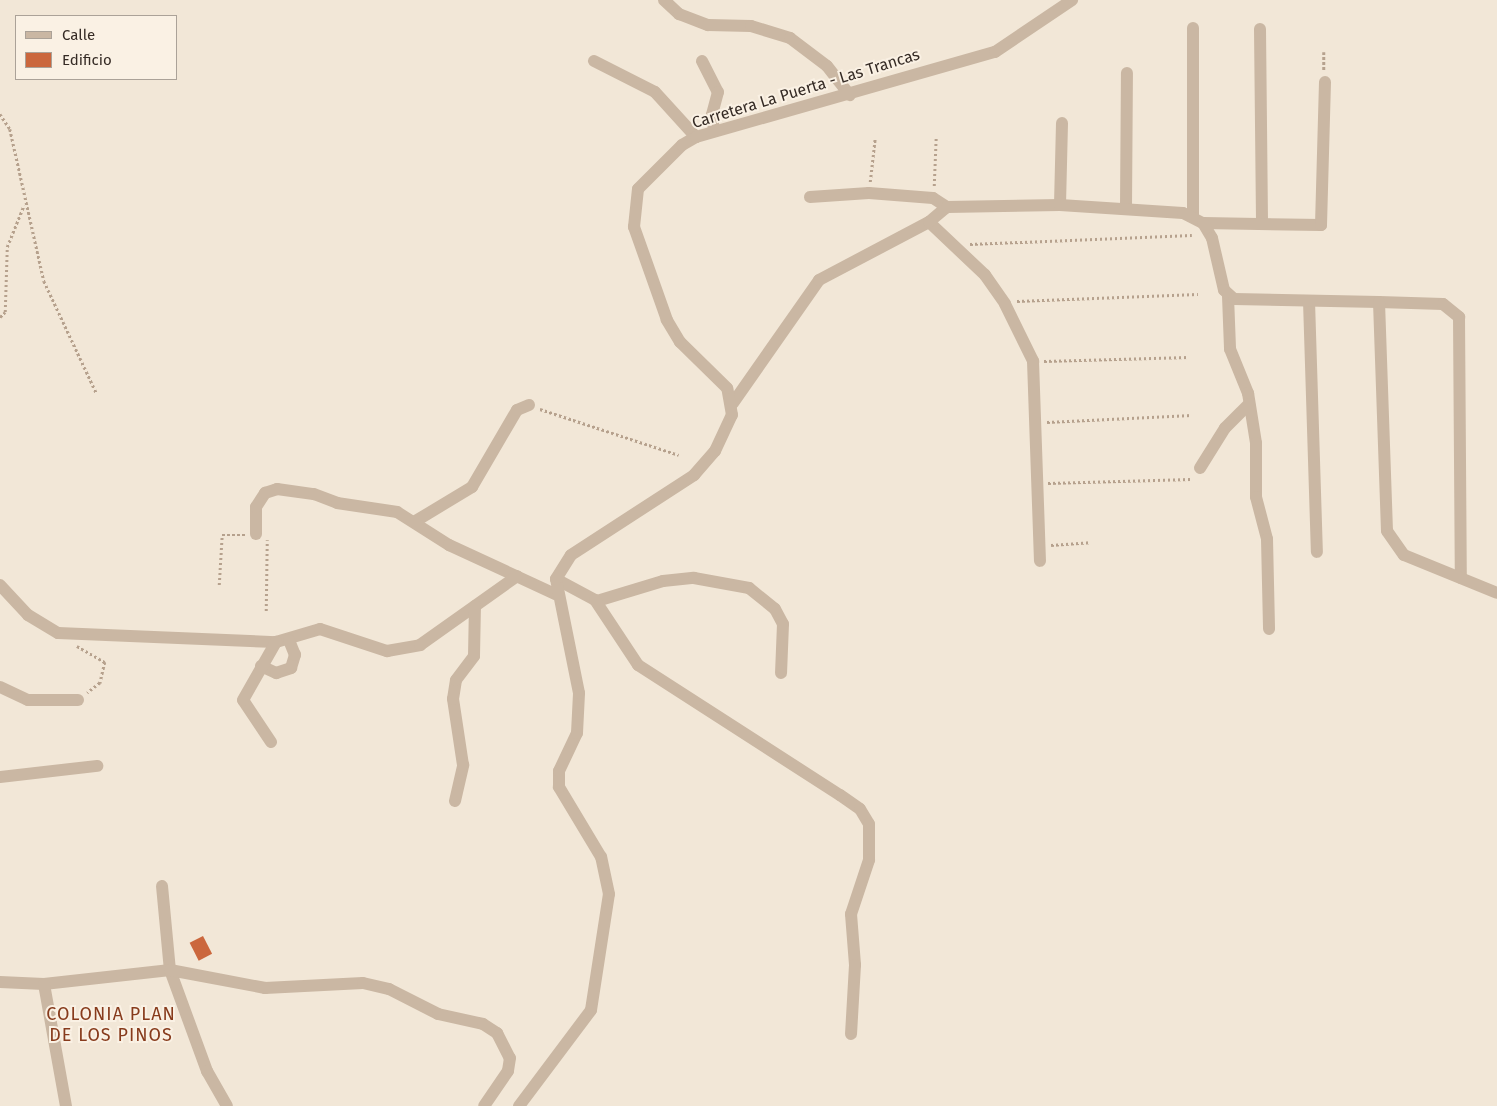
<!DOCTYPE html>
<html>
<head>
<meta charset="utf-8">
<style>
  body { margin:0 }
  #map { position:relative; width:1497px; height:1106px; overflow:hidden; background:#f2e7d7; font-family:"Fira Sans",sans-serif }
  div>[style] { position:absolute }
  .building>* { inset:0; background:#cb673d; transform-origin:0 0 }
  .path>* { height:2.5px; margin-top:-1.25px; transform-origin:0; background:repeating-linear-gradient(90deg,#b6a18d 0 2.5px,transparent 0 5px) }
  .minor>* { height:12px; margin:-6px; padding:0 6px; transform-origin:6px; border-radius:6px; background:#cab7a3 }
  span { translate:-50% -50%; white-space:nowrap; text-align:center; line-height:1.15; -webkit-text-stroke:4px #faf1e4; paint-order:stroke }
  .street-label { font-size:16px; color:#352b25 }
  .neighbourhood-label { font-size:18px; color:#873b1c; letter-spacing:1px }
  .legend { position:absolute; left:15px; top:15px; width:162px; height:65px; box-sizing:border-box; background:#faf1e4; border:1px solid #aba298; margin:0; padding:6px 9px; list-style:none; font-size:15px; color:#352b25 }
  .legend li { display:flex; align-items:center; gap:10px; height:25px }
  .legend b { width:25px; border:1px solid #aba298 }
</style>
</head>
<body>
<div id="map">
  <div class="building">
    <i style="left:203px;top:936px;width:20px;height:15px;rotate:63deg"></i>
  </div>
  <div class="path">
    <i style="left:1324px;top:52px;width:18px;rotate:90deg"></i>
    <i style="left:0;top:114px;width:18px;rotate:56deg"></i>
    <i style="left:10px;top:129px;width:156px;rotate:77.4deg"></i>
    <i style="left:44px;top:281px;width:123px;rotate:64.9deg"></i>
    <i style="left:870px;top:182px;width:44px;rotate:-83.5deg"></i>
    <i style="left:934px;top:186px;width:50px;rotate:-87.7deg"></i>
    <i style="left:970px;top:244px;width:222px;rotate:-2.3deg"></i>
    <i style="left:1017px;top:301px;width:181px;rotate:-2.2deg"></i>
    <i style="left:0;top:317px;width:7px;rotate:-45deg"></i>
    <i style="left:5px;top:312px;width:65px;rotate:-88.2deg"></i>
    <i style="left:7px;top:247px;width:45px;rotate:-68deg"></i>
    <i style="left:1044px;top:361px;width:145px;rotate:-1.6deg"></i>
    <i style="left:540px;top:409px;width:146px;rotate:18.3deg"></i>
    <i style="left:1047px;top:422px;width:145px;rotate:-2.8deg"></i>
    <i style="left:1048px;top:483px;width:143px;rotate:-1.6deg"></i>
    <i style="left:1051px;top:545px;width:39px;rotate:-4deg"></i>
    <i style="left:219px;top:585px;width:50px;rotate:-86.6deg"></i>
    <i style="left:222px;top:535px;width:23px"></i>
    <i style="left:266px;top:611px;width:71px;rotate:-89.2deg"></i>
    <i style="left:77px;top:646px;width:32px;rotate:30deg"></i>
    <i style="left:105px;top:662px;width:22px;rotate:103deg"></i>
    <i style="left:100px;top:683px;width:16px;rotate:142deg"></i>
  </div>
  <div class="minor">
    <i style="left:664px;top:0;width:21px;rotate:43deg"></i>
    <i style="left:679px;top:14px;width:31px;rotate:21deg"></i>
    <i style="left:708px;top:25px;width:43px;rotate:1.3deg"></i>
    <i style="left:751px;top:26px;width:41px;rotate:17.1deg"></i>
    <i style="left:790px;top:38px;width:46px;rotate:37.1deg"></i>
    <i style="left:827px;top:66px;width:37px;rotate:52deg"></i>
    <i style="left:1193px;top:28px;width:188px;rotate:90deg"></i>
    <i style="left:1260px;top:29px;width:195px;rotate:89.4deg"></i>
    <i style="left:594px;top:61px;width:68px;rotate:26.9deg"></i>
    <i style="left:655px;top:92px;width:61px;rotate:47.7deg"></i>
    <i style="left:702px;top:61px;width:35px;rotate:63deg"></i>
    <i style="left:718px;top:92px;width:24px;rotate:105deg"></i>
    <i style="left:712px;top:115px;width:16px;rotate:83deg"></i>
    <i style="left:810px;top:197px;width:59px;rotate:-3.9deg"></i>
    <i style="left:869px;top:193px;width:64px;rotate:4.5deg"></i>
    <i style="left:933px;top:198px;width:17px;rotate:33deg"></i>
    <i style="left:1060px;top:205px;width:82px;rotate:-88.6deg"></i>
    <i style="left:1126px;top:208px;width:135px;rotate:-89.6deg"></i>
    <i style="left:929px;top:222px;width:77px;rotate:43.4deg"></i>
    <i style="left:985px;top:275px;width:35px;rotate:55deg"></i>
    <i style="left:1005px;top:304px;width:64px;rotate:63.8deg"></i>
    <i style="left:1033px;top:361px;width:200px;rotate:88deg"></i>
    <i style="left:1203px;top:223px;width:118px;rotate:1deg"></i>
    <i style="left:1321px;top:225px;width:143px;rotate:-88.4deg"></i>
    <i style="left:1228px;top:296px;width:53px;rotate:87.8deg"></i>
    <i style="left:1230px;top:349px;width:48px;rotate:67.8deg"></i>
    <i style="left:1248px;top:393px;width:51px;rotate:80.9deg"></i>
    <i style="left:1256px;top:443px;width:54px;rotate:90deg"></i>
    <i style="left:1256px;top:497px;width:43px;rotate:75.3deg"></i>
    <i style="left:1267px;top:539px;width:90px;rotate:88.7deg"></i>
    <i style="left:1309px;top:301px;width:251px;rotate:88.2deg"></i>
    <i style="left:1379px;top:302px;width:64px;rotate:1.8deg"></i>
    <i style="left:1443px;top:304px;width:21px;rotate:39deg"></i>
    <i style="left:1459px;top:317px;width:261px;rotate:89.6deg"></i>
    <i style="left:733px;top:403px;width:150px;rotate:-55deg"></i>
    <i style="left:819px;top:280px;width:124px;rotate:-27.8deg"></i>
    <i style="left:929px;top:222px;width:23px;rotate:-40deg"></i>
    <i style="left:947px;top:207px;width:113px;rotate:-1deg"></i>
    <i style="left:1060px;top:205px;width:123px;rotate:3.7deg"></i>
    <i style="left:1183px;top:213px;width:22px;rotate:27deg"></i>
    <i style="left:1203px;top:223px;width:17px;rotate:59deg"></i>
    <i style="left:1212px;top:238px;width:53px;rotate:77deg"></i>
    <i style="left:1224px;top:290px;width:13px;rotate:42deg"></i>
    <i style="left:1234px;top:299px;width:145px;rotate:1.2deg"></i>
    <i style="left:1379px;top:302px;width:229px;rotate:88deg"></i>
    <i style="left:1387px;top:531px;width:29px;rotate:55deg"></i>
    <i style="left:1404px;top:555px;width:100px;rotate:22.2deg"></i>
    <i style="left:1200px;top:468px;width:47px;rotate:-58deg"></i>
    <i style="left:1225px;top:428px;width:34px;rotate:-45deg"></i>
    <i style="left:414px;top:522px;width:68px;rotate:-31.1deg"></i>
    <i style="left:472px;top:487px;width:89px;rotate:-59.7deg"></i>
    <i style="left:517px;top:410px;width:13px;rotate:-23deg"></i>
    <i style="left:256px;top:534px;width:27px;rotate:-90deg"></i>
    <i style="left:256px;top:507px;width:17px;rotate:-57deg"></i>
    <i style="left:265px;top:493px;width:13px;rotate:-18deg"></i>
    <i style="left:277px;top:489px;width:37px;rotate:8deg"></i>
    <i style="left:314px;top:494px;width:25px;rotate:21deg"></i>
    <i style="left:337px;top:503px;width:61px;rotate:8.5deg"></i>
    <i style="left:397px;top:512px;width:62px;rotate:32.4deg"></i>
    <i style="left:449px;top:545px;width:117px;rotate:24.8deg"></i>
    <i style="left:556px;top:579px;width:47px;rotate:28.2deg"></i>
    <i style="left:597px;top:601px;width:69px;rotate:-16.9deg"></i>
    <i style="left:663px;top:581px;width:31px;rotate:-6deg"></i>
    <i style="left:694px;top:578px;width:56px;rotate:10.3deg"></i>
    <i style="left:749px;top:588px;width:33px;rotate:39deg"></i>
    <i style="left:775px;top:609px;width:17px;rotate:62deg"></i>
    <i style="left:783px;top:624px;width:49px;rotate:92.3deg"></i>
    <i style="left:0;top:585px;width:41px;rotate:47deg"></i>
    <i style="left:28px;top:615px;width:35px;rotate:31deg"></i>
    <i style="left:58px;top:633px;width:218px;rotate:2.4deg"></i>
    <i style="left:276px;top:642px;width:46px;rotate:-16.5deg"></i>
    <i style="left:320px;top:629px;width:71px;rotate:18.2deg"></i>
    <i style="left:387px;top:651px;width:34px;rotate:-10deg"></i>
    <i style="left:420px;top:645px;width:119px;rotate:-35.4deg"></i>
    <i style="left:595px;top:600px;width:78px;rotate:56.5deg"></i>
    <i style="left:638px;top:665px;width:240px;rotate:32.8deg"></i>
    <i style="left:840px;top:795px;width:24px;rotate:35deg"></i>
    <i style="left:860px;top:809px;width:17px;rotate:59deg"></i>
    <i style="left:869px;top:824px;width:36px;rotate:90deg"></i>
    <i style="left:869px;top:860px;width:57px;rotate:108.4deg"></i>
    <i style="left:851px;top:914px;width:51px;rotate:85.5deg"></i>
    <i style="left:855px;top:965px;width:69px;rotate:93.3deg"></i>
    <i style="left:261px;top:666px;width:17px;rotate:25deg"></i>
    <i style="left:276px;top:673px;width:16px;rotate:-18deg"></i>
    <i style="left:291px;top:668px;width:14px;rotate:-73deg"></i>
    <i style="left:295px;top:655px;width:16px;rotate:-112deg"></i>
    <i style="left:0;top:687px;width:31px;rotate:25deg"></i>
    <i style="left:28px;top:700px;width:50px"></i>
    <i style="left:271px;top:742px;width:50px;rotate:-123.7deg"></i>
    <i style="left:243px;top:700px;width:67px;rotate:-60.4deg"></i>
    <i style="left:0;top:777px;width:98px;rotate:-6.5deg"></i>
    <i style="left:455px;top:801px;width:37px;rotate:-77deg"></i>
    <i style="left:463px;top:765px;width:67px;rotate:-98.6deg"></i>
    <i style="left:453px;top:699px;width:19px;rotate:-81deg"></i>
    <i style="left:456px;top:680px;width:30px;rotate:-53deg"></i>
    <i style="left:474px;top:656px;width:50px;rotate:-88.9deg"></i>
    <i style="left:162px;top:886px;width:84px;rotate:84.6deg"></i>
    <i style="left:170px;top:970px;width:108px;rotate:69.9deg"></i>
    <i style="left:207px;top:1071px;width:40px;rotate:60.3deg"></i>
    <i style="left:0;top:982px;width:44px;rotate:2.6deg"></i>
    <i style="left:44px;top:984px;width:127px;rotate:-6.3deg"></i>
    <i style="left:170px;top:970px;width:97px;rotate:10.7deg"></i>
    <i style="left:265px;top:988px;width:98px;rotate:-2.9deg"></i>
    <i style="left:363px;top:983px;width:27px;rotate:13deg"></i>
    <i style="left:389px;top:989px;width:55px;rotate:27deg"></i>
    <i style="left:438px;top:1014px;width:46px;rotate:12.5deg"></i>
    <i style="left:483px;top:1024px;width:17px;rotate:33deg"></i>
    <i style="left:497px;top:1033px;width:28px;rotate:63deg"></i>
    <i style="left:510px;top:1058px;width:13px;rotate:99deg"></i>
    <i style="left:508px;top:1071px;width:42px;rotate:124.4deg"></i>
    <i style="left:44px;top:984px;width:124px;rotate:79.8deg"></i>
    <i style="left:519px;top:1106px;width:120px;rotate:-53.1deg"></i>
    <i style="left:591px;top:1010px;width:117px;rotate:-81.2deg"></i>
    <i style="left:609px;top:894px;width:38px;rotate:-102deg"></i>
    <i style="left:601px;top:857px;width:82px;rotate:-121deg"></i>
    <i style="left:559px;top:787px;width:16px;rotate:-90deg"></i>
    <i style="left:559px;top:771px;width:42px;rotate:-64.7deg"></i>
    <i style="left:577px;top:733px;width:40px;rotate:-87.1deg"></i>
    <i style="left:579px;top:693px;width:116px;rotate:-101.4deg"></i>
    <i style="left:556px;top:579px;width:28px;rotate:-58deg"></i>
    <i style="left:571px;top:555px;width:147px;rotate:-33deg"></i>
    <i style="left:694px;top:475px;width:32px;rotate:-49deg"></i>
    <i style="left:715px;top:451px;width:40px;rotate:-65deg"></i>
    <i style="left:732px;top:415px;width:27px;rotate:-100deg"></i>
    <i style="left:727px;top:388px;width:66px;rotate:-135.6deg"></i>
    <i style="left:680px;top:342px;width:26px;rotate:-121deg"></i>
    <i style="left:667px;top:320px;width:99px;rotate:-109.5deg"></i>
    <i style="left:634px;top:227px;width:38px;rotate:-84deg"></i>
    <i style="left:638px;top:189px;width:62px;rotate:-45deg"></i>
    <i style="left:682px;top:145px;width:16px;rotate:-30deg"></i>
    <i style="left:696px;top:137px;width:311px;rotate:-15.9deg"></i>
    <i style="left:995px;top:52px;width:93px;rotate:-34deg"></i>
  </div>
  <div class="street-label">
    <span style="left:806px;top:89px;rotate:-17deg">Carretera La Puerta - Las Trancas</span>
  </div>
  <div class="neighbourhood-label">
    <span style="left:111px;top:1025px">COLONIA PLAN<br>DE LOS PINOS</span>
  </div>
  <ul class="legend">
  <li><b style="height:6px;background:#cab7a3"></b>Calle</li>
  <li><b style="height:14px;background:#cb673d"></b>Edificio</li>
  </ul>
</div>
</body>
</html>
